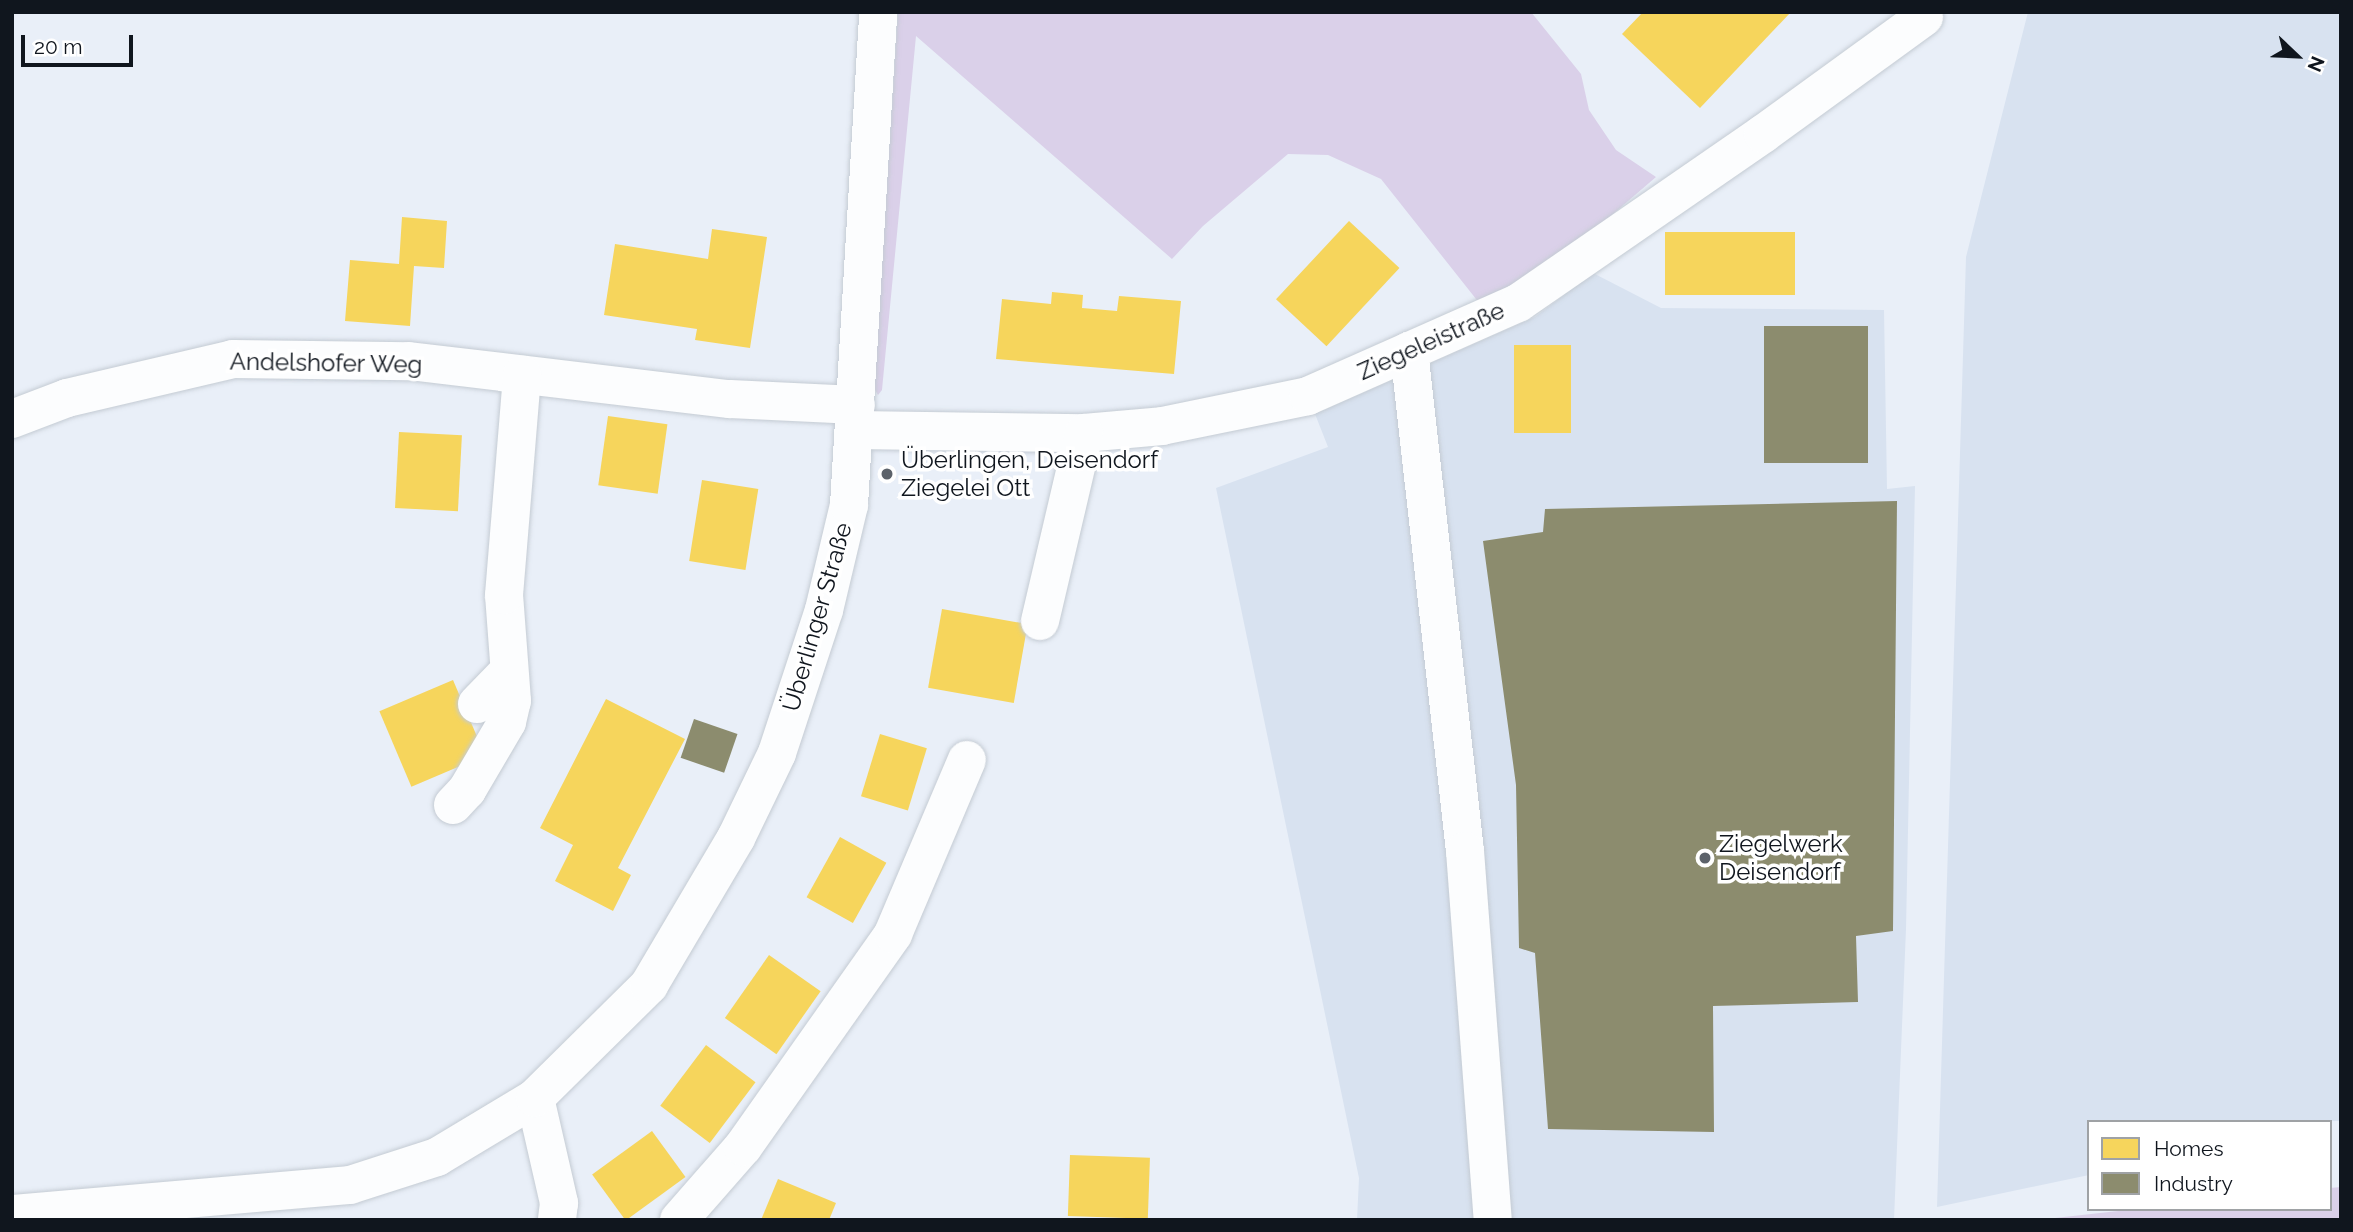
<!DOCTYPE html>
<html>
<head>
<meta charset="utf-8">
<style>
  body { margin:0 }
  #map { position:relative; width:2353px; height:1232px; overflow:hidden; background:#e9eff8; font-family:Raleway,sans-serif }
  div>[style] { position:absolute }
  .built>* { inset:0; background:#d8e2f0 }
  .green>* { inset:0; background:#dad0e9 }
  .homes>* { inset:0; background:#f6d55c; transform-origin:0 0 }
  .industry>* { inset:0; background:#8c8c6e; transform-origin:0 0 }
  .roads { filter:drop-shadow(0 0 2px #c4cbd3) drop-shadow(0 0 2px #c4cbd3) }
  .minor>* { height:38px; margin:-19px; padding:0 19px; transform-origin:19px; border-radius:19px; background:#fcfdfe }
  .major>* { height:38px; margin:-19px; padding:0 19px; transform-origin:19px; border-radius:19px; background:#fcfdfe }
  .dots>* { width:19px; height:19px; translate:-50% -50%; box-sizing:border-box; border:4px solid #fff; border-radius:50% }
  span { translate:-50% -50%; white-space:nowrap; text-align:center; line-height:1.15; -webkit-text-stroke:7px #fff; paint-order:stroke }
  .street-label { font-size:24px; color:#10161e }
  .poi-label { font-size:24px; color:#10161e }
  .left { translate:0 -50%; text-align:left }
  .frame { position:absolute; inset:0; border:14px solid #10161e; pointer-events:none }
  .legend { position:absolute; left:2087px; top:1120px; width:245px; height:91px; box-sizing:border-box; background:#fff; border:2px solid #9fa2a5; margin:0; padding:9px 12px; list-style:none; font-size:21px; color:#10161e }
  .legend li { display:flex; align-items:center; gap:14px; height:35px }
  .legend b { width:35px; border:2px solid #9fa2a5 }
  .north { position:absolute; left:2262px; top:21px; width:70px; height:70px; -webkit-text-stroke:5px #fff; paint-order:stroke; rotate:113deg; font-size:19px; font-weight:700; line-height:28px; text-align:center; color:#10161e }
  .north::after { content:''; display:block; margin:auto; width:24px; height:32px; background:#10161e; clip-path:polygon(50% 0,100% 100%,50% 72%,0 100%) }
  .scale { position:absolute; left:21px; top:35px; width:112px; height:32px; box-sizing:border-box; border:4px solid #10161e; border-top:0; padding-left:9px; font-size:21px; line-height:24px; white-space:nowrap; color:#10161e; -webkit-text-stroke:5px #fff; paint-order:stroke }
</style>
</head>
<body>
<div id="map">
  <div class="built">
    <i style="clip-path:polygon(2028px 12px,2341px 12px,2341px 1121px,2089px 1122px,2089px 1175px,1937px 1207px,1966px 257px)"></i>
    <i style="clip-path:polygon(1593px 273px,1661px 308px,1884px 310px,1887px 489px,1915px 486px,1906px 929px,1894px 1220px,1357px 1220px,1359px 1178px,1216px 488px,1328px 447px,1315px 414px,1535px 317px)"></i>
  </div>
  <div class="green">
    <i style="clip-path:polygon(898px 12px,1531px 12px,1581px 74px,1589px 110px,1616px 150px,1656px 177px,1571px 250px,1480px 304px,1381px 179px,1328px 155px,1288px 154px,1203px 226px,1172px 259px,916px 36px,882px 390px,878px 395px,874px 388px)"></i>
    <i style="clip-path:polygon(2341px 1187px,2341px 1220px,2037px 1220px,2136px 1209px,2330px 1209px,2330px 1188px)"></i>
  </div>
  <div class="homes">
    <i style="clip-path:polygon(1643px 12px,1791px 12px,1700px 108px,1622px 34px)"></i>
    <i style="clip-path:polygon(402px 217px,447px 221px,444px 268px,414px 266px,410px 326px,345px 321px,350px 260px,399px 264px)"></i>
    <i style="left:1349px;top:221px;width:69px;height:107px;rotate:43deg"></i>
    <i style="clip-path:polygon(712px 229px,767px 237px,750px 348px,695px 340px,697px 329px,604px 315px,615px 244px,708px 259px)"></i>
    <i style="left:1665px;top:232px;width:130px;height:63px"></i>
    <i style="clip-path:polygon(1052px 292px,1083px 295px,1082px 308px,1117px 311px,1119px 296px,1181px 301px,1174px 374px,996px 359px,1002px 299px,1051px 304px)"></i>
    <i style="left:1571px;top:345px;width:88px;height:57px;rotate:90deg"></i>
    <i style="left:608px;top:416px;width:60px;height:70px;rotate:8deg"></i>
    <i style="left:399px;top:432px;width:63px;height:76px;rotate:3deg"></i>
    <i style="left:702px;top:480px;width:57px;height:82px;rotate:9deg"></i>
    <i style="left:942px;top:609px;width:87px;height:80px;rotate:10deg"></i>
    <i style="left:453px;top:680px;width:82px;height:80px;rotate:67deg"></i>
    <i style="clip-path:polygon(606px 699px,685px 739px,618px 868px,631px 875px,613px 911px,555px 881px,573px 845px,540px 828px)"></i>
    <i style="left:880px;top:734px;width:49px;height:65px;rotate:17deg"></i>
    <i style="left:840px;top:837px;width:53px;height:69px;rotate:29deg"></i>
    <i style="left:769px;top:955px;width:63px;height:77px;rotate:35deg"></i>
    <i style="left:706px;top:1045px;width:62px;height:76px;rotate:37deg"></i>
    <i style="left:652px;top:1131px;width:57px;height:74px;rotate:54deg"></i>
    <i style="left:1070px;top:1155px;width:80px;height:61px;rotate:2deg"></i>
    <i style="clip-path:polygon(778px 1179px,836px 1203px,829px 1220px,761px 1220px)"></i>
  </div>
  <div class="industry">
    <i style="left:1764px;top:326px;width:104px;height:137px"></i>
    <i style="clip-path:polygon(1897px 501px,1893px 931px,1856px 936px,1858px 1002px,1713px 1006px,1714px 1132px,1548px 1129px,1535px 953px,1519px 948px,1516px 785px,1483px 541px,1543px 532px,1545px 509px)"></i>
    <i style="left:694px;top:719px;width:46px;height:41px;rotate:19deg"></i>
  </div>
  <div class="roads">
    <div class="minor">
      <i style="left:1409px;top:351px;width:503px;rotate:83.61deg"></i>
      <i style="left:1465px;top:851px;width:370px;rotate:85.7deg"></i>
      <i style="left:12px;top:419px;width:59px;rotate:-20.9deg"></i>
      <i style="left:67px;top:398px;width:171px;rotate:-13.2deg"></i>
      <i style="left:233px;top:359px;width:176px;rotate:0.7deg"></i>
      <i style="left:409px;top:361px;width:323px;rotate:6.8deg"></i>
      <i style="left:730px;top:399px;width:126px;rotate:2.7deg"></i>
      <i style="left:855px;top:430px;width:229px;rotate:0.8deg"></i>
      <i style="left:1084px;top:433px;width:78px;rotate:-5.1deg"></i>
      <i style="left:1162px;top:426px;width:149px;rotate:-11.6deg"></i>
      <i style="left:1308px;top:396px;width:230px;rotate:-23.9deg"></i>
      <i style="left:1518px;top:303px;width:298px;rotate:-34.6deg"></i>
      <i style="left:1763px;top:134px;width:199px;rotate:-36deg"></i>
      <i style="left:1040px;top:621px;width:193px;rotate:-76.8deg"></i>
      <i style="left:477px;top:704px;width:45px;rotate:-45.9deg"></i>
      <i style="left:453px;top:805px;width:21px;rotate:-47deg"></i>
      <i style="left:467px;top:790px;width:79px;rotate:-59.5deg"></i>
      <i style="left:507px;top:722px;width:22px;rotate:-77deg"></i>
      <i style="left:512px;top:701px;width:106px;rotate:-94.3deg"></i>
      <i style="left:504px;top:595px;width:221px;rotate:-85.3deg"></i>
      <i style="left:535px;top:1098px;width:108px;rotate:77.1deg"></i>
      <i style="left:559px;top:1203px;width:17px;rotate:97deg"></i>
      <i style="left:679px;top:1220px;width:97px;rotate:-48.8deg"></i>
      <i style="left:743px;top:1147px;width:261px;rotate:-54.8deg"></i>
      <i style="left:893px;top:934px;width:189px;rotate:-67deg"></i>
    </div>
    <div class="major">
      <i style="left:12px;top:1214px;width:339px;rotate:-4.9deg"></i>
      <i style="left:350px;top:1185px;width:91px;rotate:-17.8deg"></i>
      <i style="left:437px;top:1157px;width:114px;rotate:-31deg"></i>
      <i style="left:535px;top:1098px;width:161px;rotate:-44.7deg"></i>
      <i style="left:649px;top:985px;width:171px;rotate:-59.4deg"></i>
      <i style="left:736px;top:838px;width:94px;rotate:-64.2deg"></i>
      <i style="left:777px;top:753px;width:151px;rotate:-71.8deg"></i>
      <i style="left:824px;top:610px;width:108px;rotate:-76.6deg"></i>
      <i style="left:849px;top:505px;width:494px;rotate:-86.6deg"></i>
    </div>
  </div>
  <div class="dots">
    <i style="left:887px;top:474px;background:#5c626a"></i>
    <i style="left:1705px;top:858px;background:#5c626a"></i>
  </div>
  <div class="street-label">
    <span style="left:1431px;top:341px;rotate:-24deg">Ziegeleistraße</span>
    <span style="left:326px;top:363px;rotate:1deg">Andelshofer Weg</span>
    <span style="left:817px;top:617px;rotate:-74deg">Überlinger Straße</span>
  </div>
  <div class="poi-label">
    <span class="left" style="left:901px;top:474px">Überlingen, Deisendorf<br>Ziegelei Ott</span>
    <span class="left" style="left:1719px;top:858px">Ziegelwerk<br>Deisendorf</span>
  </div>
  <div class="frame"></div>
  <ul class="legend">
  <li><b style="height:19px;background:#f6d55c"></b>Homes</li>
  <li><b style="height:19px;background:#8c8c6e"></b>Industry</li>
  </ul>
  <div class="north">N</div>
  <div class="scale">20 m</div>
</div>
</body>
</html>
